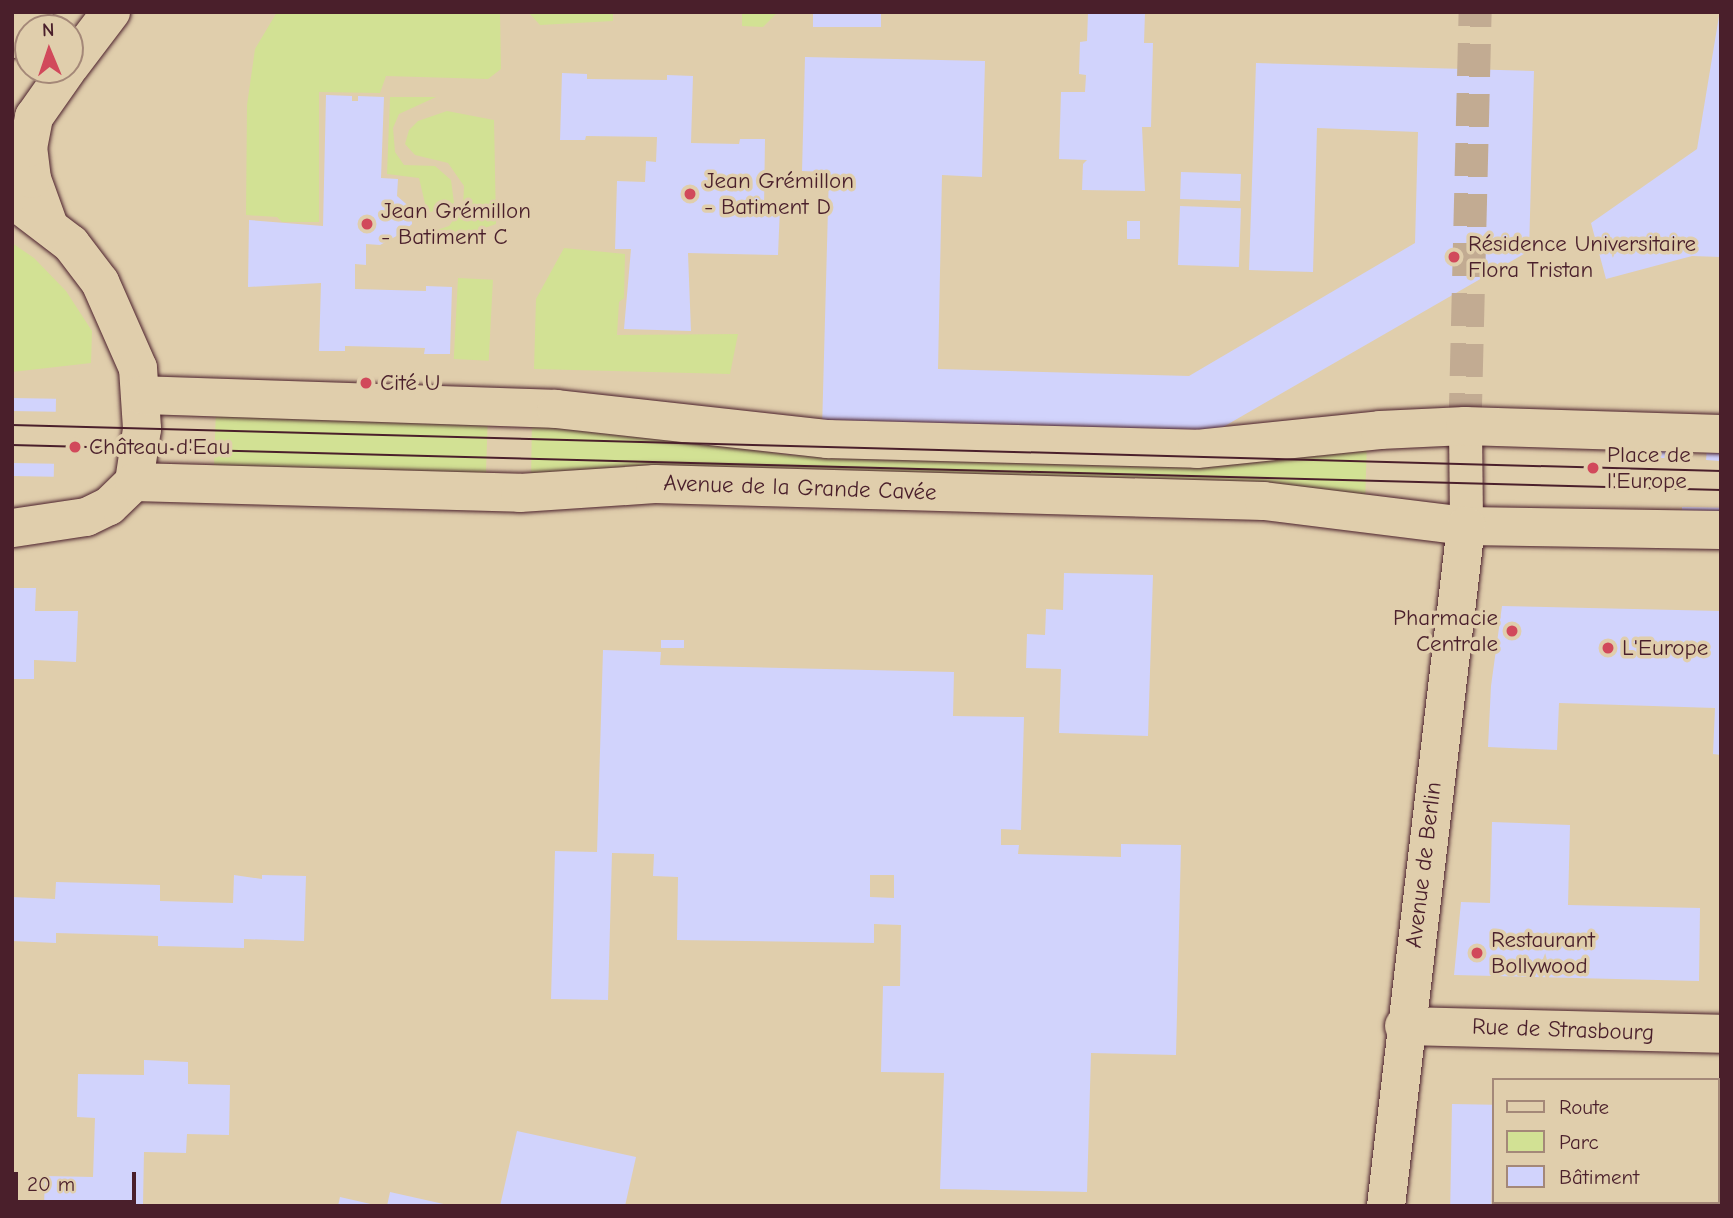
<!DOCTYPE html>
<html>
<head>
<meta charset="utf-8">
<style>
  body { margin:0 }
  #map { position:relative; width:1733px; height:1218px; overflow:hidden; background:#e0ceac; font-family:"Comic Neue",sans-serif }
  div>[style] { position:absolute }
  .green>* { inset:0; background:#d2e194; transform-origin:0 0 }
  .building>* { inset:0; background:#d1d3fc; transform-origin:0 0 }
  .street-tunnel>* { height:33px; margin-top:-16.5px; transform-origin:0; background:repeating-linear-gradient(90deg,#c2ab92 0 33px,transparent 0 50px) }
  .roads { filter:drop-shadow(0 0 2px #4a1f2b) drop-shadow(0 0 2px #4a1f2b) }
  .street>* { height:33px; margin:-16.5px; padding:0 16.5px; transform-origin:16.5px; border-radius:16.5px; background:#e0ceac }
  .secondary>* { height:38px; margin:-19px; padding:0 19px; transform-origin:19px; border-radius:19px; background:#e0ceac }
  .tram>* { height:2px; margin:-1px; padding:0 1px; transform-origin:1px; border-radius:1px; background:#4a1f2b }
  .dots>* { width:19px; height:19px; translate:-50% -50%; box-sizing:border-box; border:4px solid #e0ceac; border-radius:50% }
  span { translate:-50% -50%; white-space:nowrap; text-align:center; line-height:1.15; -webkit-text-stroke:7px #e0ceac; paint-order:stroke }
  .poi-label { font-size:23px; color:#4a1f2b }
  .left { translate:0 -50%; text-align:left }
  .right { translate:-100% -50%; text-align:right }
  .street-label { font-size:23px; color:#4a1f2b }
  .frame { position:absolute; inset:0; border:14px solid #4a1f2b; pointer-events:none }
  .legend { position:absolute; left:1492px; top:1078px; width:228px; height:126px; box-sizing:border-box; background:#e0ceac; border:2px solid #a48878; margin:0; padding:9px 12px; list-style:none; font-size:21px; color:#4a1f2b }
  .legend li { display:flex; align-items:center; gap:14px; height:35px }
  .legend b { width:35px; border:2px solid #a48878 }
  .north { position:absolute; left:14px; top:14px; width:70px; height:70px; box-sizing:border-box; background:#e0ceac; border:2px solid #a48878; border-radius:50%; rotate:358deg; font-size:19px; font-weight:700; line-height:28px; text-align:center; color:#4a1f2b }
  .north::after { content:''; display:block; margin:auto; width:24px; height:32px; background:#d1495b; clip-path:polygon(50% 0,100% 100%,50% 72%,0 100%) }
  .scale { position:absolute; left:14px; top:1172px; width:122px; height:32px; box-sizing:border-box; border:4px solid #4a1f2b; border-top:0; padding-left:9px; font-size:21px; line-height:24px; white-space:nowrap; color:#4a1f2b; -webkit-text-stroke:5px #e0ceac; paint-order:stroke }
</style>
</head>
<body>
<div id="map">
  <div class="green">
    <i style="clip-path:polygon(277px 12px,500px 12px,501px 69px,488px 79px,386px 76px,380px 93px,319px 92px,319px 222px,282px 222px,277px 217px,246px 215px,247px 105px,255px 49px)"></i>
    <i style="clip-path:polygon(528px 12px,613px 12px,613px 21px,540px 25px)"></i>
    <i style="clip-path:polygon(742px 12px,778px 12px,763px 27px,742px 26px)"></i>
    <i style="clip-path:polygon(390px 97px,436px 97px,399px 114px,393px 128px,395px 152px,404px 165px,435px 166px,451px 180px,454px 203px,439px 211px,427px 212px,419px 178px,387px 174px)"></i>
    <i style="clip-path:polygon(447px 111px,494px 120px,496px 224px,433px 246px,426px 242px,428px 233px,449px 226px,463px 207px,464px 186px,448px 163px,415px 155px,405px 144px,409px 130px,418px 121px)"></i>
    <i style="clip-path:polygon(12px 243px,34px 258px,66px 291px,92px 331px,91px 363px,12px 372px)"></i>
    <i style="clip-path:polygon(564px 248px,625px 254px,624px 298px,619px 302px,617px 335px,738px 334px,730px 374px,534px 369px,536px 299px)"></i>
    <i style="left:458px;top:278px;width:35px;height:81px;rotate:3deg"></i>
    <i style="left:216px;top:409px;width:272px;height:63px;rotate:2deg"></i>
    <i style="clip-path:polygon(532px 418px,791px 455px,1187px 467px,1367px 441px,1365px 503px,531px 481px)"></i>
  </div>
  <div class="building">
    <i style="left:813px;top:12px;width:68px;height:15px"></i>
    <i style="clip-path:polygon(1088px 12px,1145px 12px,1144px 43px,1153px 43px,1151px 127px,1142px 127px,1145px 191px,1082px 190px,1083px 164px,1087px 160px,1059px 159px,1061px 92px,1085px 92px,1086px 75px,1079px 74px,1080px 42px,1087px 41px)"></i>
    <i style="clip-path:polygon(1719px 16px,1721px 257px,1692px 256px,1606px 279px,1591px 223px,1697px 149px)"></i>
    <i style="clip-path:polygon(805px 57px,985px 61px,982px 177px,942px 175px,938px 369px,1189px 376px,1415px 243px,1418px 132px,1317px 128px,1313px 272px,1249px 270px,1256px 63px,1534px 71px,1529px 251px,1204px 438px,822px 429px,829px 172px,802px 171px)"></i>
    <i style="clip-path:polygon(562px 73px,587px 74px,587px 79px,667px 80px,667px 75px,693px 76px,691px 143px,739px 144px,740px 139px,765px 139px,764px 207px,780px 207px,778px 255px,688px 253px,691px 331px,624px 329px,631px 249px,615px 249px,617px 181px,645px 182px,646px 161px,656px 162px,657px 137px,586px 136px,585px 140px,560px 140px)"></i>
    <i style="clip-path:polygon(326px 95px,352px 96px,352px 101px,358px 101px,358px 96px,384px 97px,381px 178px,398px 179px,397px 196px,412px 209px,412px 224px,402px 233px,380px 245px,366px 244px,366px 265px,355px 264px,355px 289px,426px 291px,426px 286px,452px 287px,450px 354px,424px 354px,425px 348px,345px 346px,345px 351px,319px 351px,321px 283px,248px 287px,249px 220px,323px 226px)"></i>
    <i style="left:1181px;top:172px;width:60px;height:27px;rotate:2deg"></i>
    <i style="left:1180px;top:206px;width:61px;height:59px;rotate:2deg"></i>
    <i style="left:1127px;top:221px;width:13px;height:18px"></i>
    <i style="left:12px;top:398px;width:44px;height:13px;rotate:1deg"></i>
    <i style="left:1632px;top:445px;width:59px;height:12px;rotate:2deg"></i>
    <i style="left:1707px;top:447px;width:14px;height:13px;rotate:4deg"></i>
    <i style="left:12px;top:463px;width:42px;height:13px;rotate:1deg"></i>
    <i style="left:1682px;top:507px;width:39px;height:12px;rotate:1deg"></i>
    <i style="clip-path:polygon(1064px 573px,1153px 575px,1148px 736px,1059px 733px,1061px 669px,1026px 668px,1027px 634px,1045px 635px,1046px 609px,1063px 610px)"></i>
    <i style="clip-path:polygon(12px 588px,36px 588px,35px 611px,78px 611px,76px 662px,34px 660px,34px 679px,12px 679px)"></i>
    <i style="clip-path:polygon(1502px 606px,1721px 611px,1721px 755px,1713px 754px,1715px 708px,1559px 703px,1557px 750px,1488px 747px,1491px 686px)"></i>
    <i style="left:661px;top:640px;width:23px;height:8px"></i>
    <i style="clip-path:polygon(evenodd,603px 650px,661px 652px,660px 665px,954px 672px,953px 716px,1024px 717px,1021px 830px,1001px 829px,1001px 845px,1019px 845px,1018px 854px,1121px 857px,1121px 844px,1181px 845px,1176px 1055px,1091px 1053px,1087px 1192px,940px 1189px,944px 1073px,881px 1072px,883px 986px,900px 986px,901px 925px,874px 924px,874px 943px,677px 940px,678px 877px,653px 876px,654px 854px,612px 853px,608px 1000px,551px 999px,555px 851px,597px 852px,603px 650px,870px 875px,894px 875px,894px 898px,870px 897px,870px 875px)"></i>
    <i style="clip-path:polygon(1492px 822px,1570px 825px,1568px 905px,1700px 908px,1699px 981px,1454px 975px,1461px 902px,1490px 903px)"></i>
    <i style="clip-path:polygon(234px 875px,262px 879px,262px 875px,306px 876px,304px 941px,244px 939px,244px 948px,158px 946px,158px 936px,56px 933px,56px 943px,12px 941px,12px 897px,55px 899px,56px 882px,160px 885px,160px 901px,233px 903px)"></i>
    <i style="clip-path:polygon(144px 1060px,188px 1062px,188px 1084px,230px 1085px,229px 1135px,187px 1134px,186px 1153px,144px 1152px,143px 1204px,44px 1206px,45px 1176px,93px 1177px,95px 1118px,77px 1117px,78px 1074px,144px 1075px)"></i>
    <i style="left:1452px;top:1104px;width:41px;height:102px;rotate:1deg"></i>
    <i style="clip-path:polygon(517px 1131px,636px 1157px,625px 1206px,500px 1206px)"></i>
    <i style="clip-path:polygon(390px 1192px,448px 1205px,448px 1206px,387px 1206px)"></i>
    <i style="clip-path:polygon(340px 1197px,375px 1205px,375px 1206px,338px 1206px)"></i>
  </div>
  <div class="street-tunnel">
    <i style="left:1465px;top:426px;width:414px;rotate:-88.6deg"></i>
  </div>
  <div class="roads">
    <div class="street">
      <i style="left:1465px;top:426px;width:100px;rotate:89.4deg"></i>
    </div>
    <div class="secondary">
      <i style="left:12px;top:39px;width:35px;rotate:-51deg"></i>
      <i style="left:70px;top:66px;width:68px;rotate:-52.8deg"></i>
      <i style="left:12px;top:199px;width:74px;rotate:37.3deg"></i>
      <i style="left:71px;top:244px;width:48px;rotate:52.7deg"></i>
      <i style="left:100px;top:282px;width:94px;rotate:66.2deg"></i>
      <i style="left:138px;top:368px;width:61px;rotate:86.2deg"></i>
      <i style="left:142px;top:429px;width:54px;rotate:98.6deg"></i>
      <i style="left:134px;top:482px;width:35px;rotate:136deg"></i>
      <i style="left:109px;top:506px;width:25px;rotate:154deg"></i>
      <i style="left:86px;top:517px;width:75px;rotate:171.5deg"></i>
      <i style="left:49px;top:226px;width:50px;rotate:-109.9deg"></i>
      <i style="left:32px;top:179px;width:31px;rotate:-97deg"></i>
      <i style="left:28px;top:148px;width:32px;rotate:-79deg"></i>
      <i style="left:34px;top:117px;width:57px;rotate:-54.9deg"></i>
      <i style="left:141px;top:395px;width:415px;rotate:1.9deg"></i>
      <i style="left:556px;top:409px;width:273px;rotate:6.3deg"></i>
      <i style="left:827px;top:439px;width:370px;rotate:1.5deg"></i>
      <i style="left:1197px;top:449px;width:184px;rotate:-5.9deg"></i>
      <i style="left:1380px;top:430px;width:85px;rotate:-2.7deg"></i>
      <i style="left:1465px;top:426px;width:256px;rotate:1.8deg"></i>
      <i style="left:134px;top:482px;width:386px;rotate:1.6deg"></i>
      <i style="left:520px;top:493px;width:135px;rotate:-3.8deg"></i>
      <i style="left:655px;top:484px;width:609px;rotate:1.6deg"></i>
      <i style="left:1264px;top:501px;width:204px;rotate:7.1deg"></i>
      <i style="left:1466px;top:526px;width:255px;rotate:0.9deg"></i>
      <i style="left:1404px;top:1026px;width:317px;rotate:1.4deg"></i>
      <i style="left:1386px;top:1206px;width:685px;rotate:-83.29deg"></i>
    </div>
  </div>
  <div class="tram">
    <i style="left:12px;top:425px;width:1710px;rotate:1.54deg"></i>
    <i style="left:12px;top:445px;width:1710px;rotate:1.51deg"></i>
  </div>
  <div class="dots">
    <i style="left:690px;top:194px;background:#d1495b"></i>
    <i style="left:367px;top:224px;background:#d1495b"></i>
    <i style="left:1454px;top:257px;background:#d1495b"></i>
    <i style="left:366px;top:383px;background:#d1495b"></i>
    <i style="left:75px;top:447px;background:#d1495b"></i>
    <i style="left:1593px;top:468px;background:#d1495b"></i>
    <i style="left:1512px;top:631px;background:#d1495b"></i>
    <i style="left:1608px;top:648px;background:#d1495b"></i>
    <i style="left:1477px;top:953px;background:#d1495b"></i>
  </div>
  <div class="poi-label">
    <span class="left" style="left:704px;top:194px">Jean Grémillon<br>- Batiment D</span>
    <span class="left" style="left:381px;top:224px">Jean Grémillon<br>- Batiment C</span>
    <span class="left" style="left:1468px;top:257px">Résidence Universitaire<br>Flora Tristan</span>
    <span class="left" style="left:380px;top:383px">Cité U</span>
    <span class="left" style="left:89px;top:447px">Château d'Eau</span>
    <span class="left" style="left:1607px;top:468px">Place de<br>l'Europe</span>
    <span class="right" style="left:1498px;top:631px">Pharmacie<br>Centrale</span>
    <span class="left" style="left:1622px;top:648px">L'Europe</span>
    <span class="left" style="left:1491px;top:953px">Restaurant<br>Bollywood</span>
  </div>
  <div class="street-label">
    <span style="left:800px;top:488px;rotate:2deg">Avenue de la Grande Cavée</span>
    <span style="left:1424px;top:865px;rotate:-83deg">Avenue de Berlin</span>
    <span style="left:1563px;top:1030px;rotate:2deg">Rue de Strasbourg</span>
  </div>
  <div class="frame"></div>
  <ul class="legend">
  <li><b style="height:9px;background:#e0ceac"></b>Route</li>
  <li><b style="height:19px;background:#d2e194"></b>Parc</li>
  <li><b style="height:19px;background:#d1d3fc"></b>Bâtiment</li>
  </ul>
  <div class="north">N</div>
  <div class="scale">20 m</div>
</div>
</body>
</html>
